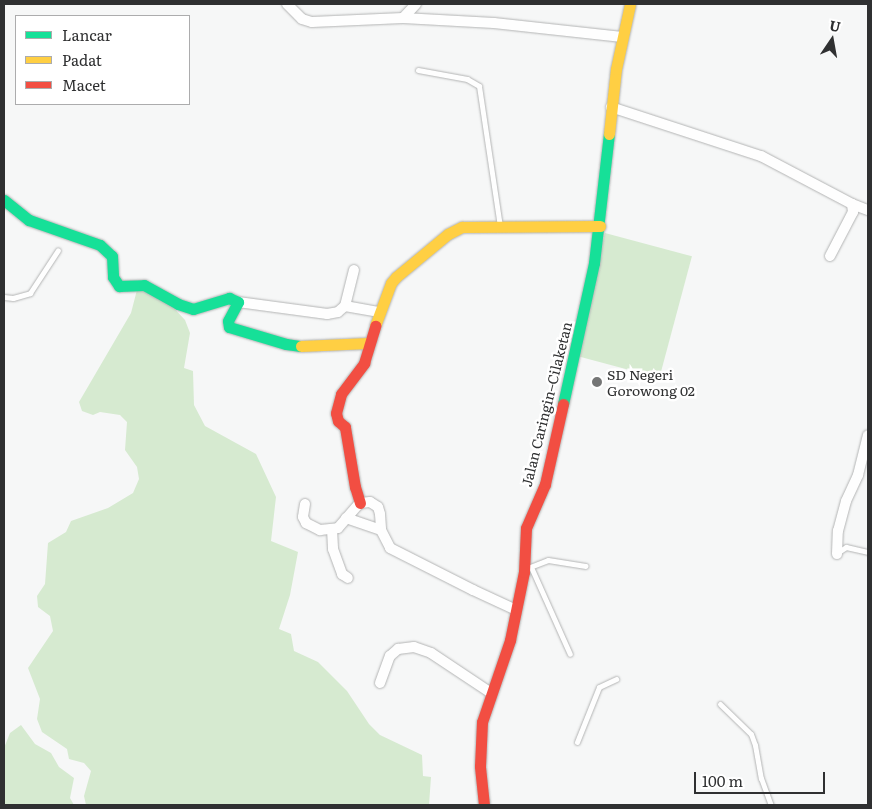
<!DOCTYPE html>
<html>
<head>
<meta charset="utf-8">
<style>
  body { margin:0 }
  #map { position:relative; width:872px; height:809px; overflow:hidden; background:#f6f7f7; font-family:Literata,serif }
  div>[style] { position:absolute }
  .green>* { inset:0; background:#d6ead0; transform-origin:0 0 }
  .roads { filter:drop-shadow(0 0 1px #b3b4b4) drop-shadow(0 0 1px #b3b4b4) }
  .lane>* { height:5px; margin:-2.5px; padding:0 2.5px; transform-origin:2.5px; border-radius:2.5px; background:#fefefe }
  .street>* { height:10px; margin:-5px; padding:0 5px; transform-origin:5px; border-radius:5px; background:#fefefe }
  .fast>* { height:11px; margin:-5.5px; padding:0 5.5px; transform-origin:5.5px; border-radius:5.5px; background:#16e098 }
  .slow>* { height:11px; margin:-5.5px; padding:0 5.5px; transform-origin:5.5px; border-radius:5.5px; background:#ffcf43 }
  .jam>* { height:11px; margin:-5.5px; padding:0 5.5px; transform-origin:5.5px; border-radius:5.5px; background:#f24e42 }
  .dots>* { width:14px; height:14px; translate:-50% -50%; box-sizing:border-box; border:2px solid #fff; border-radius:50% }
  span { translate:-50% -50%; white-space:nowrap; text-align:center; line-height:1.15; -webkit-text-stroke:5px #fff; paint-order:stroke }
  .poi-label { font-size:14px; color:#2f3031 }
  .left { translate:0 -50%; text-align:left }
  .street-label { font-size:14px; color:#2f3031 }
  .frame { position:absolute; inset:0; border:5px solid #2f3031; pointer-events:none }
  .legend { position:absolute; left:15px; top:15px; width:175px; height:90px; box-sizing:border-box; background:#fff; border:1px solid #acacad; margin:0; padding:6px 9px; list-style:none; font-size:15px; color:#2f3031 }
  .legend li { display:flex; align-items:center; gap:10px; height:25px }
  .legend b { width:25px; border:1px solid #acacad }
  .north { position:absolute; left:807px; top:15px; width:50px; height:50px; -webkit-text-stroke:4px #fff; paint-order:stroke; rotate:12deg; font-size:14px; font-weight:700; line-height:20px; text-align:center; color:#2f3031 }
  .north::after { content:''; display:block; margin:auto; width:18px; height:22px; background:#2f3031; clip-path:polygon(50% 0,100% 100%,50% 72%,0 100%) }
  .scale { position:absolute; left:694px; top:772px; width:131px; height:22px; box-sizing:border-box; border:2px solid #2f3031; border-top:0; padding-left:6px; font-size:15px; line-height:18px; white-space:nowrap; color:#2f3031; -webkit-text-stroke:4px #fff; paint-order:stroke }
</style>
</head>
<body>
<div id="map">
  <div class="green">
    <i style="left:605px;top:233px;width:90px;height:126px;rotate:15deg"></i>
    <i style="clip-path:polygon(138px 286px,169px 303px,185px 320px,190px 333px,184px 368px,193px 371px,194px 405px,205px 426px,256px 454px,276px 497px,271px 541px,298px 552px,290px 595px,279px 629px,291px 634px,294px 651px,318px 662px,347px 691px,369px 724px,380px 735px,422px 755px,423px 776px,431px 777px,429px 805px,86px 805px,84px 796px,91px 771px,84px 763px,69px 759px,67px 749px,42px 732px,37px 719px,40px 699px,28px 668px,53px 631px,50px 616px,38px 607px,37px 596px,45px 584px,48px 543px,66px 532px,71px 521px,108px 508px,133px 493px,139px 479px,137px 467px,125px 450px,127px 422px,120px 415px,100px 412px,93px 415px,82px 411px,79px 402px,131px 313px)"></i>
    <i style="clip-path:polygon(21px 725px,35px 744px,51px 753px,59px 767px,74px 778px,70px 798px,74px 805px,4px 805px,4px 748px,10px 733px)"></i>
  </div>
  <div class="roads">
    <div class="lane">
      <i style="left:418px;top:70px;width:50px;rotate:10.4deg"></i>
      <i style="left:467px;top:79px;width:14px;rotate:30deg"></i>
      <i style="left:479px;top:86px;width:142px;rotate:81.5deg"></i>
      <i style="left:4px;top:297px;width:9px;rotate:6deg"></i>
      <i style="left:13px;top:298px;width:18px;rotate:-16deg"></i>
      <i style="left:30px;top:293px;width:51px;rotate:-56.9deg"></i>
      <i style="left:837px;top:553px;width:11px;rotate:-34deg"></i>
      <i style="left:846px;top:547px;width:23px;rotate:13deg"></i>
      <i style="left:530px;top:567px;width:19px;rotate:-21deg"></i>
      <i style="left:548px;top:560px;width:38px;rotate:9deg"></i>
      <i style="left:531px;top:567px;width:95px;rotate:65.9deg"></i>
      <i style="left:720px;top:704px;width:43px;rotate:44.1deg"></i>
      <i style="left:751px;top:734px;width:12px;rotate:70deg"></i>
      <i style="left:755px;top:745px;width:34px;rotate:80deg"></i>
      <i style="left:761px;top:778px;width:29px;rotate:70deg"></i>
      <i style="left:577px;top:742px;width:59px;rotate:-68.2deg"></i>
      <i style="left:599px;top:687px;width:19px;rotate:-25deg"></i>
    </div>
    <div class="street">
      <i style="left:287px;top:4px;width:21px;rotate:45deg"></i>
      <i style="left:302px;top:19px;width:10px;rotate:17deg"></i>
      <i style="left:312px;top:22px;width:91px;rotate:-2.5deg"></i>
      <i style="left:403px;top:18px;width:91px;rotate:3.1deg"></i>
      <i style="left:494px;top:23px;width:129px;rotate:6.2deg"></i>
      <i style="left:403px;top:18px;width:19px;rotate:-47deg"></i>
      <i style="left:611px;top:107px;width:158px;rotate:18.1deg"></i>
      <i style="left:761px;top:156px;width:103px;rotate:27.8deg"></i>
      <i style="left:852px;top:204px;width:17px;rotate:21deg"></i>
      <i style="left:830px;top:256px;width:50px;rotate:-62.4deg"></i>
      <i style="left:853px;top:212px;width:8px;rotate:-97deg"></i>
      <i style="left:238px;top:302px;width:90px;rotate:7.7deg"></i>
      <i style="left:327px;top:314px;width:11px;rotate:-10deg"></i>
      <i style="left:338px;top:312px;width:9px;rotate:-41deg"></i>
      <i style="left:345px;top:306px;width:37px;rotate:-76deg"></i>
      <i style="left:345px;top:306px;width:35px;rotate:10deg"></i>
      <i style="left:305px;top:504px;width:13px;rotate:99deg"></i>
      <i style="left:303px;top:517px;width:7px;rotate:63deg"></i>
      <i style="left:306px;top:523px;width:16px;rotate:27deg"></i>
      <i style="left:320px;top:530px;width:18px;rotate:-6deg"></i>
      <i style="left:338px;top:528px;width:33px;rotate:-49deg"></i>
      <i style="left:360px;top:503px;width:10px;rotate:-6deg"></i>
      <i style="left:370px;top:502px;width:9px;rotate:32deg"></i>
      <i style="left:378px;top:507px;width:7px;rotate:74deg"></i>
      <i style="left:380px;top:514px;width:16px;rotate:86deg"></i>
      <i style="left:381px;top:530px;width:20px;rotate:63deg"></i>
      <i style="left:390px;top:548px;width:93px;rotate:26.8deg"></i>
      <i style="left:473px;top:590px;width:47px;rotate:24.9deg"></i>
      <i style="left:346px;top:518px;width:37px;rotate:19deg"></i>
      <i style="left:332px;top:529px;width:20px;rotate:87deg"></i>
      <i style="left:333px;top:549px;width:27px;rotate:70deg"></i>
      <i style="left:342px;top:574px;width:7px;rotate:34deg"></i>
      <i style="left:837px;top:554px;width:23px;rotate:-88deg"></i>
      <i style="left:838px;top:531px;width:31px;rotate:-75deg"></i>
      <i style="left:846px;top:501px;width:29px;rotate:-65deg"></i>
      <i style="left:858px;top:475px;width:41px;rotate:-76deg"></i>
      <i style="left:380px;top:683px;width:29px;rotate:-70deg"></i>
      <i style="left:390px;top:656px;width:11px;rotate:-41deg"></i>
      <i style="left:398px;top:649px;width:16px;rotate:-7deg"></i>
      <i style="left:414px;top:647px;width:18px;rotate:19deg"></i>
      <i style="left:431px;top:653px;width:72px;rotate:33.7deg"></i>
    </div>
    <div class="fast">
      <i style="left:4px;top:200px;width:32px;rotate:39deg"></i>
      <i style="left:29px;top:220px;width:75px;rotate:19.4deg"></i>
      <i style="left:100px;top:245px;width:16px;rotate:43deg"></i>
      <i style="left:112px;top:256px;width:21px;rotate:87deg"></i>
      <i style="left:113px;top:277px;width:11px;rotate:56deg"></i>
      <i style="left:119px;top:286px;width:25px;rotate:-2deg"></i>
      <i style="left:144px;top:285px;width:39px;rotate:29deg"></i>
      <i style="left:178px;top:304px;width:16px;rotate:18deg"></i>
      <i style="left:193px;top:309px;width:38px;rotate:-17deg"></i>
      <i style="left:229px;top:298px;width:10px;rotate:24deg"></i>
      <i style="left:238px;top:302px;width:21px;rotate:118deg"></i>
      <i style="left:228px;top:321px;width:6px;rotate:81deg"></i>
      <i style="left:229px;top:327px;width:59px;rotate:16.6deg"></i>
      <i style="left:286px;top:344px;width:15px;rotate:8deg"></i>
      <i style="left:563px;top:404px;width:144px;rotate:-77.6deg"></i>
      <i style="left:594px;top:263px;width:130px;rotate:-83.4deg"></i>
    </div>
    <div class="slow">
      <i style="left:609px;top:134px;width:65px;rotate:-83.9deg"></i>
      <i style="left:616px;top:69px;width:66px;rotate:-77.8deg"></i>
      <i style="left:375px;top:326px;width:46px;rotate:-69.6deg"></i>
      <i style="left:391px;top:283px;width:8px;rotate:-50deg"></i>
      <i style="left:396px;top:277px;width:67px;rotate:-39.6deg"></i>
      <i style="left:448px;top:234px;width:16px;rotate:-27deg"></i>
      <i style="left:462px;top:227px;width:138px;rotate:-0.4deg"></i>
      <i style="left:301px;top:346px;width:67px;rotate:-2.6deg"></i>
    </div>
    <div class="jam">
      <i style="left:360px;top:503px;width:17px;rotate:-107deg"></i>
      <i style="left:355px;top:487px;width:61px;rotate:-99.5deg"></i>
      <i style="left:345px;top:427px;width:9px;rotate:-139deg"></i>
      <i style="left:338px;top:421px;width:8px;rotate:-104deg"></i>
      <i style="left:336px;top:413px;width:20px;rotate:-75deg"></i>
      <i style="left:341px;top:394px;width:39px;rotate:-53deg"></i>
      <i style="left:364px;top:363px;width:39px;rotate:-73deg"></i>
      <i style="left:484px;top:805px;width:39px;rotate:-96deg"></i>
      <i style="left:480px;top:766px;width:44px;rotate:-87.4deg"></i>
      <i style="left:482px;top:722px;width:87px;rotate:-71.1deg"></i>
      <i style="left:510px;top:640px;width:69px;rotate:-78.4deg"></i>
      <i style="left:524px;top:572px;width:44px;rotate:-87.4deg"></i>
      <i style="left:526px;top:528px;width:48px;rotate:-66.6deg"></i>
      <i style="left:545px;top:484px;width:82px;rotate:-77.3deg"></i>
    </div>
  </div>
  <div class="dots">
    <i style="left:597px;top:382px;background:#757676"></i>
  </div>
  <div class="poi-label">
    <span class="left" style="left:607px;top:382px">SD Negeri<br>Gorowong 02</span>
  </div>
  <div class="street-label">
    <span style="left:546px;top:404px;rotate:-76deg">Jalan Caringin–Cilaketan</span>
  </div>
  <div class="frame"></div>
  <ul class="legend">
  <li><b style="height:6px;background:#16e098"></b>Lancar</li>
  <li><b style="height:6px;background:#ffcf43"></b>Padat</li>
  <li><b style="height:6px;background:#f24e42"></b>Macet</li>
  </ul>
  <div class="north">U</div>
  <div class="scale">100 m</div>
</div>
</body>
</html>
